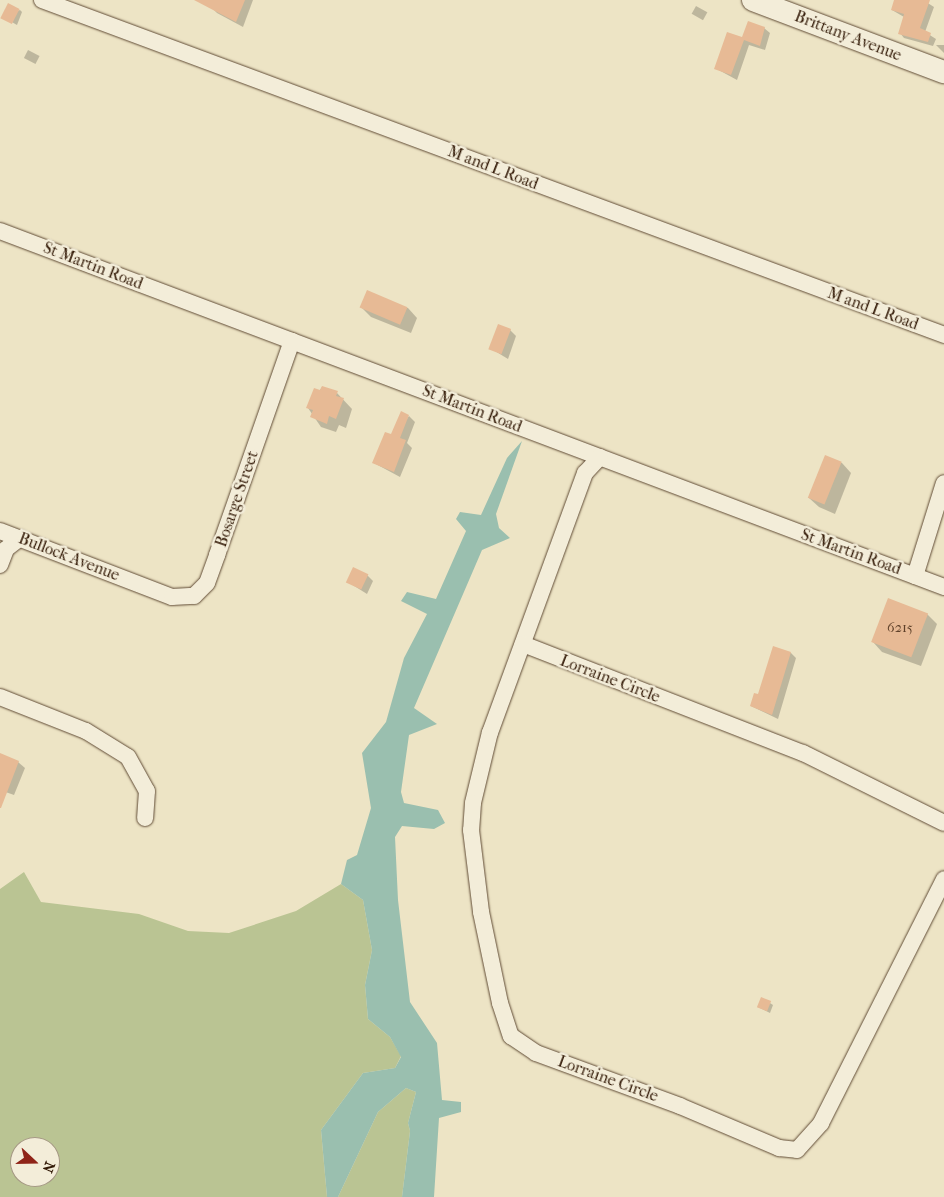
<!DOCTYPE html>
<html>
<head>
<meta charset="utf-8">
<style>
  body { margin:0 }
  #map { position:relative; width:944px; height:1197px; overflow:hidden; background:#ede4c5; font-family:"IM FELL French Canon",serif }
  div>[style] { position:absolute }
  .green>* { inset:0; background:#bac493 }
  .water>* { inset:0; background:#9abfaf }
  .shadow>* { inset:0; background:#0003; transform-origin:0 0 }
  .building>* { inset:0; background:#e7ba95; transform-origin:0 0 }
  .roads { filter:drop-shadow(0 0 1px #604b35) drop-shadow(0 0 1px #604b35) }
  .street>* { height:16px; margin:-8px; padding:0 8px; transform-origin:8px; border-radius:8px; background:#f3edd9 }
  .secondary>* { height:22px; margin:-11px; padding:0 11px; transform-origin:11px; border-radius:11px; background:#f3edd9 }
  span { translate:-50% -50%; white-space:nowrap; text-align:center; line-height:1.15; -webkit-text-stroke:5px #f3edd9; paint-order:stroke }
  .number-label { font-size:14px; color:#5e4029 }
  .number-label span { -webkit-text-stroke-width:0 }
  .street-label { font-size:16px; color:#311805 }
  .north { position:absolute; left:10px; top:1137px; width:50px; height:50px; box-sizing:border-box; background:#f3edd9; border:1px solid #a59884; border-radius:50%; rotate:111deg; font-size:14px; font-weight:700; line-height:20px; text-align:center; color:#311805 }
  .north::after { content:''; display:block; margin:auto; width:18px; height:22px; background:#8f2418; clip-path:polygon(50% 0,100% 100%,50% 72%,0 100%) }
</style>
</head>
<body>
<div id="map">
  <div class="green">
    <i style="clip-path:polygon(evenodd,24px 872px,41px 902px,139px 914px,188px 931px,229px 933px,296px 911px,341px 884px,363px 900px,372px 950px,365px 985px,368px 1019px,390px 1037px,401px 1056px,395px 1068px,363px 1073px,321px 1130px,327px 1197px,0 1197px,0 889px,24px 872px,20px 1147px,50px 1147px,50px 1177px,20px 1177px,20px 1147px)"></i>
    <i style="clip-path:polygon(406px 1088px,416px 1092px,408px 1123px,410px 1131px,402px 1197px,338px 1197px,378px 1112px)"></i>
  </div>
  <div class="water">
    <i style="clip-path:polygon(522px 441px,496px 514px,499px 528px,510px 538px,482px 550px,414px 708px,437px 724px,409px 735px,401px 792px,404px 803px,438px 810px,445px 823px,434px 829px,402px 826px,395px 837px,398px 900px,410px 1002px,437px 1043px,442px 1100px,461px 1102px,461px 1112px,439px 1118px,434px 1197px,402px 1197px,410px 1131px,408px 1123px,416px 1092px,406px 1088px,378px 1112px,338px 1197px,327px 1197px,321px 1130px,363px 1073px,395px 1068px,401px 1057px,390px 1037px,368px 1019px,365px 985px,372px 950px,363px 900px,341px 884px,347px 860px,357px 855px,371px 808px,362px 753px,386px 722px,404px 658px,427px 614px,401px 601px,407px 592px,436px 599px,466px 531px,456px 519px,460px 512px,481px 515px,507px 458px)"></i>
  </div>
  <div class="shadow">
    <i style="clip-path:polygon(213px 0,253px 0,243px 27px,217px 13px,211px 7px)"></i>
    <i style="clip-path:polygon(896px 0,923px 0,934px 7px,925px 32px,936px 39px,933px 46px,904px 38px,900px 33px,904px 17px,892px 10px)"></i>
    <i style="left:696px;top:6px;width:13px;height:9px;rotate:29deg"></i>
    <i style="clip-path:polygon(20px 10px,22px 12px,17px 25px,3px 17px)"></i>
    <i style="clip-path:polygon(764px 28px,770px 33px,765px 50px,749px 45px,737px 80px,715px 68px,743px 39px)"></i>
    <i style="clip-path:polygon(936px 45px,944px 45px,944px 53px)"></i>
    <i style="left:28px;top:50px;width:13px;height:9px;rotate:27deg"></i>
    <i style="clip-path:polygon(362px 308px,408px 308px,417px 318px,411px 333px,371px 317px)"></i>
    <i style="clip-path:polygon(510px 330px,516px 336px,508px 359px,490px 348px)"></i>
    <i style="clip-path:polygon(322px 387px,337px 393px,352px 409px,346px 428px,339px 425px,336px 432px,321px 427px,308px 408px)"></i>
    <i style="clip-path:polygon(409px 416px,415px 422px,407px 443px,412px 448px,400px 477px,374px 463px)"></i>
    <i style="clip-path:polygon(825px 457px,842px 463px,851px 473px,835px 514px,819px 507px,809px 498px)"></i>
    <i style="clip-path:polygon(367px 575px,373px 581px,367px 594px,348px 582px)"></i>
    <i style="clip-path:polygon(927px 614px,937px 624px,921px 666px,882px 652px,873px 642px)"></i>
    <i style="clip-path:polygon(774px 648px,791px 653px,796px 658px,778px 719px,751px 706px,759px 696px)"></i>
    <i style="clip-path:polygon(0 755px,18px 762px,25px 768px,14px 795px,0 790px)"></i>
    <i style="clip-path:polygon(762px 998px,773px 1005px,770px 1013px,758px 1007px)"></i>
  </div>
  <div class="building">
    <i style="clip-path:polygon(194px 0,245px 0,236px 22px)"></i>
    <i style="clip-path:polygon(894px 0,930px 0,920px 28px,931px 33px,928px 42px,898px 34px,904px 14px,891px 10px)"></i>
    <i style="left:8px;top:3px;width:13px;height:17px;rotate:27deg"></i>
    <i style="clip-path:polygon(748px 21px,765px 27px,760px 46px,744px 40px,731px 75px,714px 69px,727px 32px,742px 37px)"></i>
    <i style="left:367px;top:290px;width:44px;height:19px;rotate:23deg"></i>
    <i style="left:498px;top:324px;width:14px;height:27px;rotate:21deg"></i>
    <i style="clip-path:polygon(322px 386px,338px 391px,336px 396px,344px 398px,336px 419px,329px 416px,327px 424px,310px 417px,313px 410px,306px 408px,314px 388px,320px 390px)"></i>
    <i style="clip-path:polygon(401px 411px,409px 415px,400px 438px,406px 440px,394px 472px,372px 463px,385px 432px,391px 434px)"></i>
    <i style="left:825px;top:455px;width:18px;height:46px;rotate:22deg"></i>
    <i style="left:353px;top:567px;width:17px;height:17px;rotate:25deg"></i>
    <i style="left:888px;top:598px;width:43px;height:47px;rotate:21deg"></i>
    <i style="clip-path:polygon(773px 646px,791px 652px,772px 715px,750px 706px,754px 693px,758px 694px)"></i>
    <i style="clip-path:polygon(0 753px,19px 761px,1px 808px,0 808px)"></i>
    <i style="left:761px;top:997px;width:11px;height:11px;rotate:22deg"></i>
  </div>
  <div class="roads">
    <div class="street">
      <i style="left:42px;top:0;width:962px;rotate:20.37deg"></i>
      <i style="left:0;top:231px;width:1009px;rotate:20.66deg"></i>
      <i style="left:600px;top:457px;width:22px;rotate:133deg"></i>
      <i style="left:585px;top:473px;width:276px;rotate:110.1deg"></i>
      <i style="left:490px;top:732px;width:73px;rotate:103.5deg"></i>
      <i style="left:473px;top:803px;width:27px;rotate:94deg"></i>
      <i style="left:471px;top:830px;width:83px;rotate:83deg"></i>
      <i style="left:481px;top:912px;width:93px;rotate:78.2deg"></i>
      <i style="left:500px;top:1003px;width:35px;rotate:72deg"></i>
      <i style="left:511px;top:1036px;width:30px;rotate:34deg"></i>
      <i style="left:536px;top:1053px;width:153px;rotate:20.2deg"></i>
      <i style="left:680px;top:1106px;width:108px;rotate:23deg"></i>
      <i style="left:779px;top:1148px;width:18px;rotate:6deg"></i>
      <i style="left:797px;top:1150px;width:36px;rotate:-48deg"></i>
      <i style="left:821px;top:1123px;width:273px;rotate:-63.2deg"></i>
      <i style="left:0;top:531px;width:184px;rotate:21deg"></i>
      <i style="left:172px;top:597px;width:22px;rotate:-3deg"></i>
      <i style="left:194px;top:596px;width:18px;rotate:-45deg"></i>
      <i style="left:207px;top:583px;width:30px;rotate:-70deg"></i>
      <i style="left:217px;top:555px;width:227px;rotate:-70.7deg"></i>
      <i style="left:0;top:565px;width:17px;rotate:-69deg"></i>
      <i style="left:6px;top:549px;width:18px;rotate:-38deg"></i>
      <i style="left:915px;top:576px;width:97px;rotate:-72.7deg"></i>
      <i style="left:523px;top:644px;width:300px;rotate:21.3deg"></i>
      <i style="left:803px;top:753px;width:157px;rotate:26.4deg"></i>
      <i style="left:0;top:697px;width:92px;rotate:21.6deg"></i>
      <i style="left:86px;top:731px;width:49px;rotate:31.8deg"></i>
      <i style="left:128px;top:757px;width:39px;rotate:61deg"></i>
      <i style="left:147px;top:791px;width:27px;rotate:94deg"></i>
    </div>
    <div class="secondary">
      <i style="left:753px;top:0;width:204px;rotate:20.7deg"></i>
    </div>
  </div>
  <div class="number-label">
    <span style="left:900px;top:628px">6215</span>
  </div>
  <div class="street-label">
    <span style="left:848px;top:36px;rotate:21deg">Brittany Avenue</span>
    <span style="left:493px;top:168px;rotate:21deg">M and L Road</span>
    <span style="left:93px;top:266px;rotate:21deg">St Martin Road</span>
    <span style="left:873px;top:309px;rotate:20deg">M and L Road</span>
    <span style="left:472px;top:409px;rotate:21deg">St Martin Road</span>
    <span style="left:237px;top:499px;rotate:-71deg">Bosarge Street</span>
    <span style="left:851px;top:552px;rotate:20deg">St Martin Road</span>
    <span style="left:69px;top:557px;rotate:21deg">Bullock Avenue</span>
    <span style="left:610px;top:679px;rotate:21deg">Lorraine Circle</span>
    <span style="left:608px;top:1079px;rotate:20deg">Lorraine Circle</span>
  </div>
  <div class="north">N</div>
</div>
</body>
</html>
